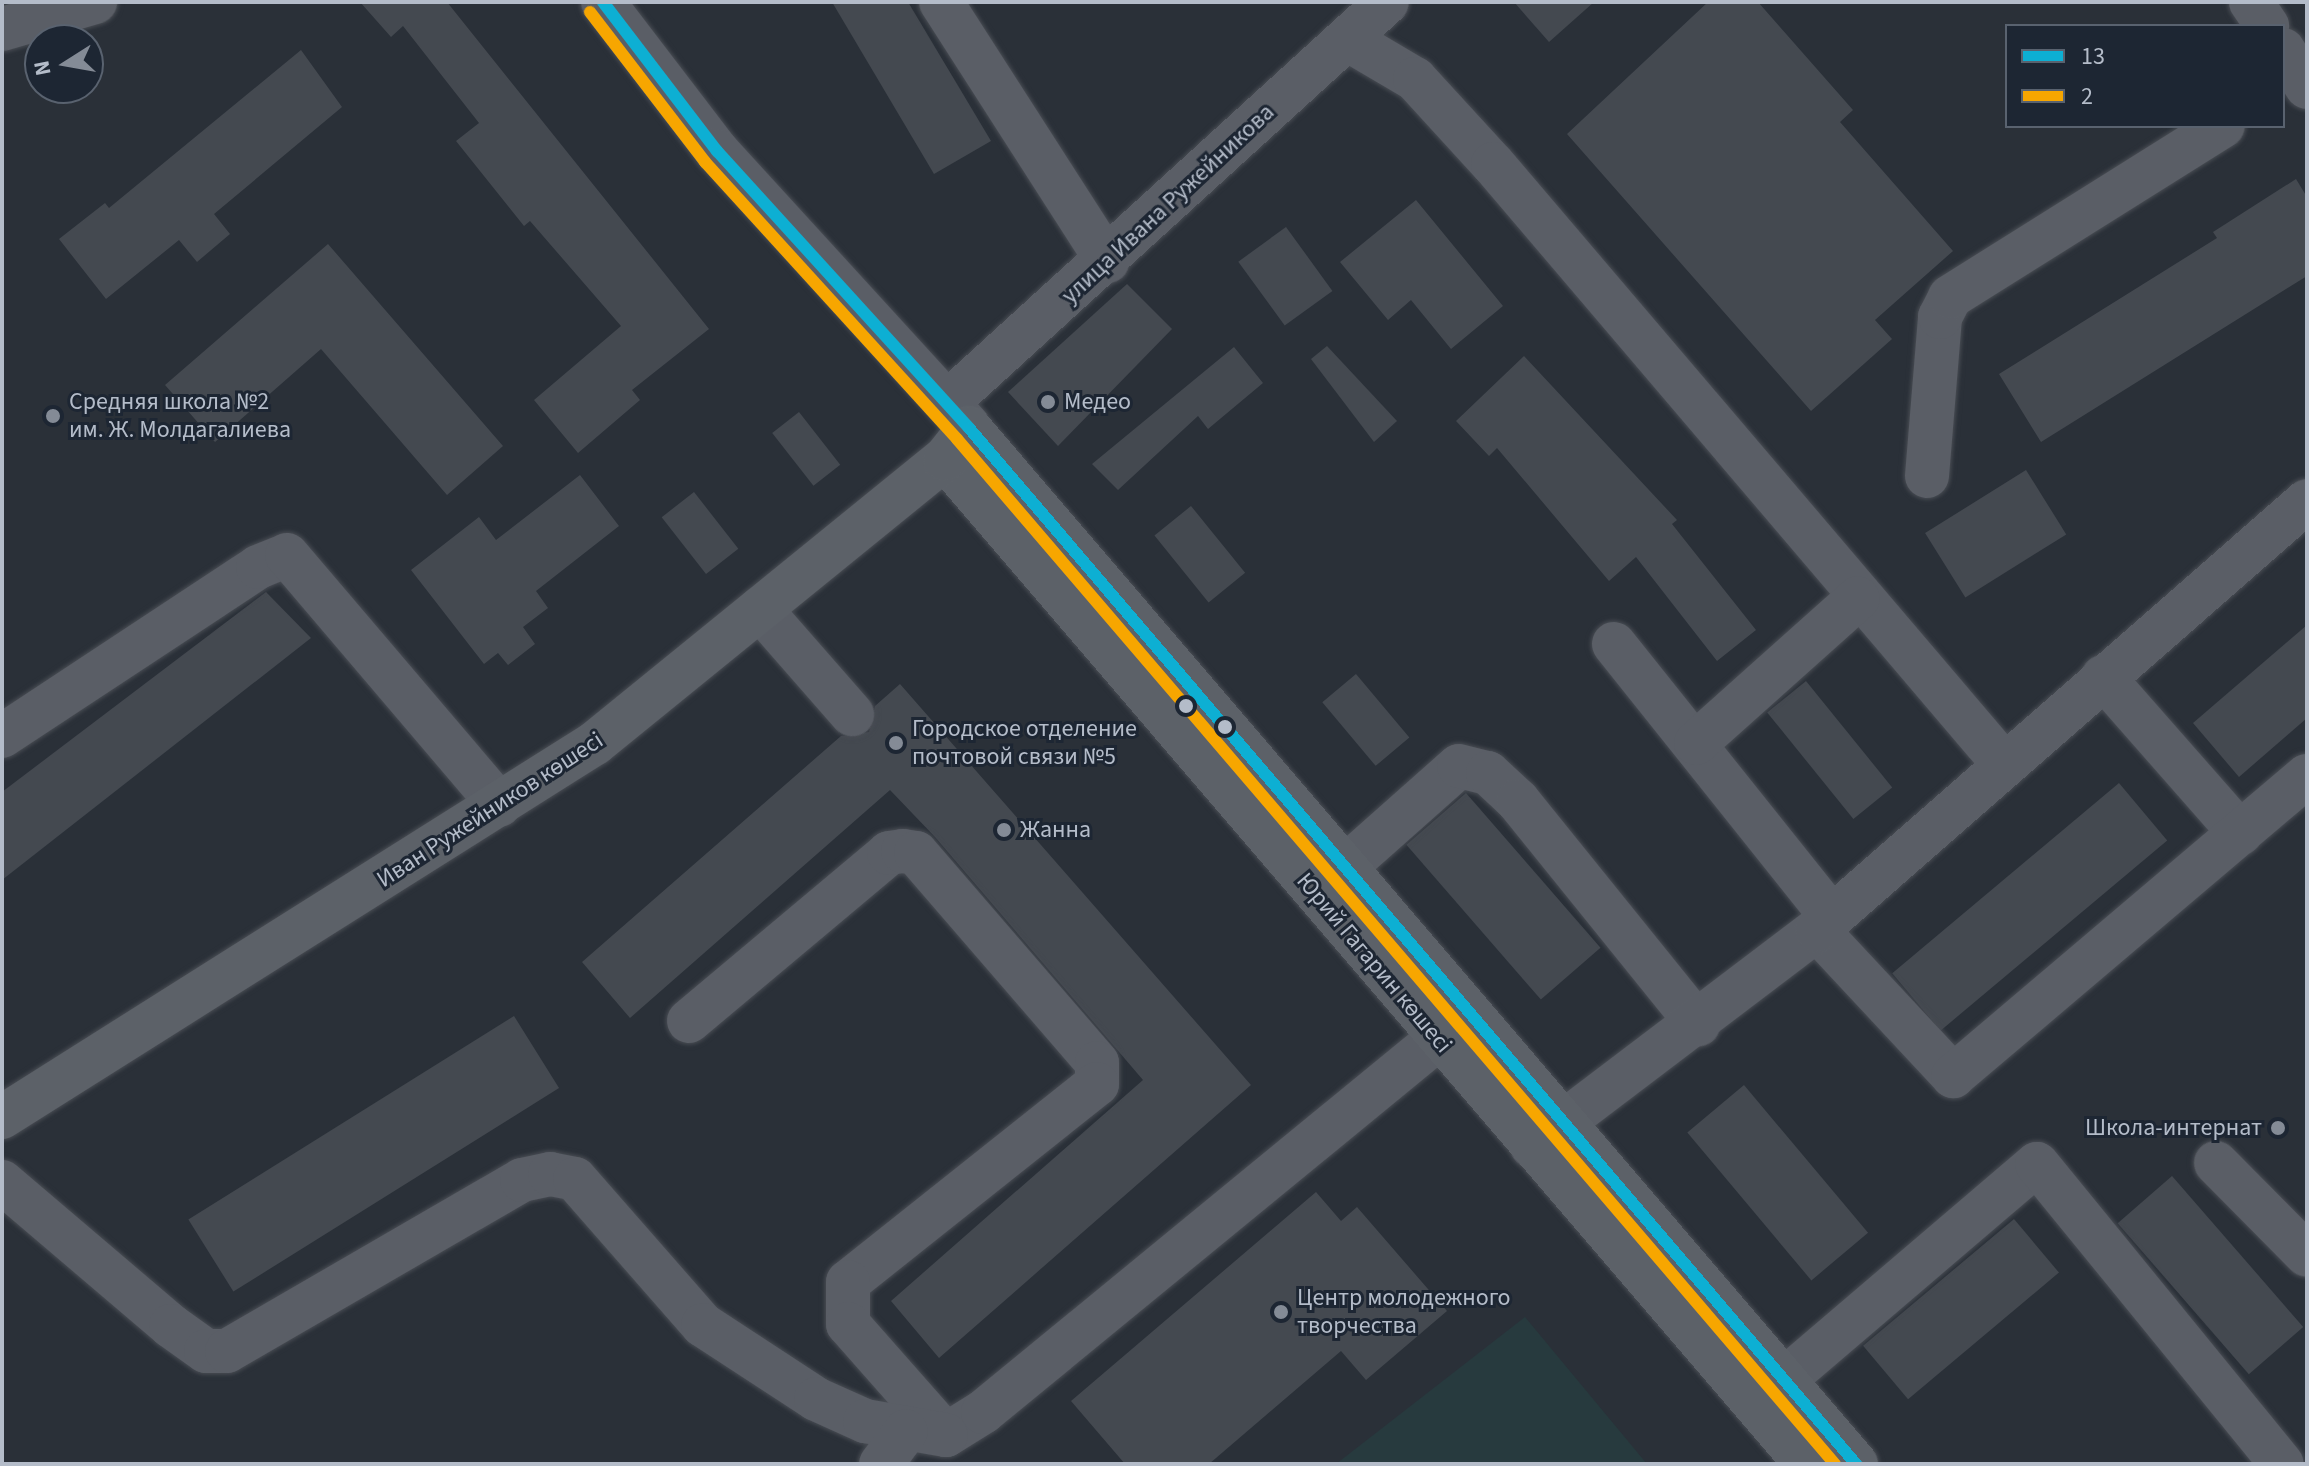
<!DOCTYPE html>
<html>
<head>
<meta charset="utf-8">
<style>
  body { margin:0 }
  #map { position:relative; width:2309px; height:1466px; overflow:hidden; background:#2a3038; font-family:"Source Sans 3",sans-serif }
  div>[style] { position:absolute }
  .green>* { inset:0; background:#273a3e }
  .building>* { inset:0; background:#444950; transform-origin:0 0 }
  .roads { filter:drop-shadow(0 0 2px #484c53) drop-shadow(0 0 2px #484c53) }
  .minor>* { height:44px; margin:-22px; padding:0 22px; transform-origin:22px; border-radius:22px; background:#5a5e66 }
  .major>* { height:44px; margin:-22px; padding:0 22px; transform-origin:22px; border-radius:22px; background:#5c6168 }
  .bus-1>* { height:12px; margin:-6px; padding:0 6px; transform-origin:6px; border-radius:6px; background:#0dafd3 }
  .bus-2>* { height:12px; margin:-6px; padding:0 6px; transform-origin:6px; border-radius:6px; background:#f7a600 }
  .dots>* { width:22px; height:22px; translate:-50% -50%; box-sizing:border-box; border:4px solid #1d2633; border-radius:50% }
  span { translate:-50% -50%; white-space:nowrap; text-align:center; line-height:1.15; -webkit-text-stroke:6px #1d2633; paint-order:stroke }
  .street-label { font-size:24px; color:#b4bcc9 }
  .poi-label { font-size:24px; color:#b4bcc9 }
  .left { translate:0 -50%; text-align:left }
  .right { translate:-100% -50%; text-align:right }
  .frame { position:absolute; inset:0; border:4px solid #b4bcc9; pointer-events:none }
  .legend { position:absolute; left:2005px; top:24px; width:280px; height:104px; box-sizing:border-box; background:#1d2633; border:2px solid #59626f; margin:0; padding:10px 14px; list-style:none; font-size:24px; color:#b4bcc9 }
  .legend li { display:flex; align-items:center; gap:16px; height:40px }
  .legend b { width:40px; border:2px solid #59626f }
  .north { position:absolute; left:24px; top:24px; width:80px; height:80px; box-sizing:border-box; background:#1d2633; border:2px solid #59626f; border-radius:50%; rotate:259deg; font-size:22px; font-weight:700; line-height:32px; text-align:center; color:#b4bcc9 }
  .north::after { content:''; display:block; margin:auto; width:28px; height:36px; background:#848b96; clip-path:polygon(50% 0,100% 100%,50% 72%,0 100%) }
</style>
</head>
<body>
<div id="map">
  <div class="green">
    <i style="clip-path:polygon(1525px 1317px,1647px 1464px,1336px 1464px)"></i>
  </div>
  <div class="building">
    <i style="clip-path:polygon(360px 2px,447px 2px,709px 329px,632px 390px,640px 400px,578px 453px,534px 400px,621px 326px,530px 221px,524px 226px,456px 141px,479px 123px,403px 26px,391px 37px)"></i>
    <i style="clip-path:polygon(832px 2px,908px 2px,991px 141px,934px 174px)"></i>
    <i style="clip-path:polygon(1514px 2px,1594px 2px,1549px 42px)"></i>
    <i style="clip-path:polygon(1708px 2px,1758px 2px,1853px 110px,1840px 122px,1953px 251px,1875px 320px,1892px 339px,1811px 411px,1567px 134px)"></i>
    <i style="clip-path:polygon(301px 50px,342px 107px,214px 214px,230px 234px,197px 262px,179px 240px,106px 299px,59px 239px,105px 203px,109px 208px)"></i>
    <i style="clip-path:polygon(2296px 179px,2307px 197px,2307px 276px,2041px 442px,1999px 374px,2217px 238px,2213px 232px)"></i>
    <i style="clip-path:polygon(1416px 200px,1503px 306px,1451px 349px,1411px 300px,1388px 320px,1340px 262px)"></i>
    <i style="left:1286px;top:227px;width:79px;height:59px;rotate:54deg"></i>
    <i style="clip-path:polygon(328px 244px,503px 446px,447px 495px,321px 349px,215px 442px,165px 385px)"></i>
    <i style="clip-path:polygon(1127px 284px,1172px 329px,1058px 446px,1008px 392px)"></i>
    <i style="clip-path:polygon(1327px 346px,1397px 421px,1374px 442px,1311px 359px)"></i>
    <i style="clip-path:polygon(1234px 347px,1263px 383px,1208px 429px,1198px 416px,1118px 490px,1092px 464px)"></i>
    <i style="clip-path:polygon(1524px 356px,1677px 520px,1672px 524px,1756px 630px,1717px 661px,1636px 557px,1609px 581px,1497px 448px,1489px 456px,1456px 421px)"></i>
    <i style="left:799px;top:412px;width:67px;height:34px;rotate:52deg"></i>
    <i style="left:2026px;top:470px;width:76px;height:119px;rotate:58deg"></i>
    <i style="clip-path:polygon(580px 475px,619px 526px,536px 591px,548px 608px,523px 627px,535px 644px,508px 665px,498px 653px,484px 664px,411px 570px,479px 517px,496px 540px)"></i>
    <i style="left:694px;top:492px;width:72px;height:41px;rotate:52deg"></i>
    <i style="left:1191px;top:506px;width:86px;height:47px;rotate:51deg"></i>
    <i style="clip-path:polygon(266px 592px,311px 638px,2px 880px,2px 792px)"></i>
    <i style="clip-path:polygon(2307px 625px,2307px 718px,2239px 777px,2193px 723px)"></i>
    <i style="left:1356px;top:674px;width:83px;height:44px;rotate:50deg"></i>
    <i style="left:1806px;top:681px;width:137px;height:50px;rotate:51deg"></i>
    <i style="clip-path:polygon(900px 684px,1251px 1085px,939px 1358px,891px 1301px,1143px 1080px,935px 837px,890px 790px,630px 1018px,582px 962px,841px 736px,869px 732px,875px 706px)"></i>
    <i style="left:2119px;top:783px;width:75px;height:296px;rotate:50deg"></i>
    <i style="left:1466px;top:793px;width:205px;height:79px;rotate:49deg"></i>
    <i style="left:514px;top:1016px;width:85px;height:384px;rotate:58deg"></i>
    <i style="left:1744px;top:1085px;width:193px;height:74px;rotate:50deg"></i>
    <i style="left:2172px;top:1176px;width:200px;height:72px;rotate:49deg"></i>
    <i style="clip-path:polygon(1316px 1192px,1341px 1221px,1357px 1207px,1447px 1311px,1366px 1380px,1341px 1351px,1209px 1464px,1125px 1464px,1071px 1401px)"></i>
    <i style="left:2014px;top:1219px;width:70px;height:197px;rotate:50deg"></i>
  </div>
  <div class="roads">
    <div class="minor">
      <i style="left:603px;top:2px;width:188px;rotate:52.6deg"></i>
      <i style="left:717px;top:151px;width:372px;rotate:47.6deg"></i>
      <i style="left:941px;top:2px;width:308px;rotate:57.3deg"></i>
      <i style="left:2251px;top:2px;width:29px;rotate:56deg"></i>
      <i style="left:2px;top:29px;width:97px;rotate:-16.2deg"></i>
      <i style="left:1347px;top:39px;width:79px;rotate:30.5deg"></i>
      <i style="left:1415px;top:79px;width:115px;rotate:47.5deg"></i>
      <i style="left:1493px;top:164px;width:787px;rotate:49.59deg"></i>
      <i style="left:2283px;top:50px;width:44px;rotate:57deg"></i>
      <i style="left:947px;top:403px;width:595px;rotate:-42.34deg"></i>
      <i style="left:1927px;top:476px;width:160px;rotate:-85.3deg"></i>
      <i style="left:1940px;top:317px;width:22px;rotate:-63deg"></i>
      <i style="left:1950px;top:297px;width:322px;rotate:-32.1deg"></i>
      <i style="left:760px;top:609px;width:140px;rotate:48.8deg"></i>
      <i style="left:1614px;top:644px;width:349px;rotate:51.4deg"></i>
      <i style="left:2103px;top:677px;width:208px;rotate:48.7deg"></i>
      <i style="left:2px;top:736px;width:307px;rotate:-33.4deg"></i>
      <i style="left:258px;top:567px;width:31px;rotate:-22deg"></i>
      <i style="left:287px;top:555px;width:328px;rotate:49.6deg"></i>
      <i style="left:1696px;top:743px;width:217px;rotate:-41.8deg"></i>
      <i style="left:1318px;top:891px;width:188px;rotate:-41.6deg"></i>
      <i style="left:1459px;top:766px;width:30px;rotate:14deg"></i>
      <i style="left:1488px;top:773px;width:41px;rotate:43deg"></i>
      <i style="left:1518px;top:801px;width:287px;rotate:51.1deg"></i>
      <i style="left:1817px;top:930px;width:200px;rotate:47deg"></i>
      <i style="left:1953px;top:1076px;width:464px;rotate:-40.3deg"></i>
      <i style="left:689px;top:1021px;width:261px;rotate:-40deg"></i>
      <i style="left:889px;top:853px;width:14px;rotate:-8deg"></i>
      <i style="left:903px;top:851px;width:13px;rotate:9deg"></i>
      <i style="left:916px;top:853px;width:277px;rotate:49.2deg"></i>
      <i style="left:1097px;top:1063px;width:21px;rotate:90deg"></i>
      <i style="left:1097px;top:1084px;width:318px;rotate:141.5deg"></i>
      <i style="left:848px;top:1282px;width:42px;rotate:90deg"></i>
      <i style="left:848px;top:1324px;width:148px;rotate:48.6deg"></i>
      <i style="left:946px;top:1435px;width:44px;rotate:-31.9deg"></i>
      <i style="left:983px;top:1412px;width:627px;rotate:-39.37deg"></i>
      <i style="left:1532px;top:1146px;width:358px;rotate:-37.2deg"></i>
      <i style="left:1817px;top:930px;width:651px;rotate:-41.2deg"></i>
      <i style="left:2216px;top:1163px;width:129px;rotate:45.3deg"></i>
      <i style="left:2px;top:1182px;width:222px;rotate:40.4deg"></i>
      <i style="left:171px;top:1326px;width:43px;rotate:35.5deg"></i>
      <i style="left:206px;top:1351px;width:21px"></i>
      <i style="left:227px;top:1351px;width:341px;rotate:-30.1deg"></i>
      <i style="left:522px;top:1180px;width:29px;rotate:-12deg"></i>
      <i style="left:550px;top:1174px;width:25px;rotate:11deg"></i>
      <i style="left:575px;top:1179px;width:194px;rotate:48.8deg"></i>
      <i style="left:703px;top:1325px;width:135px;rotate:33.2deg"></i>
      <i style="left:816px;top:1399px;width:54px;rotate:24.2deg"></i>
      <i style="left:865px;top:1421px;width:82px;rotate:9.8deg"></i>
      <i style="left:1785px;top:1379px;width:331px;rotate:-40.5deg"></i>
      <i style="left:2037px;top:1164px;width:387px;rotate:50.8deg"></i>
      <i style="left:881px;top:1464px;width:41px;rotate:-52.9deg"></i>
    </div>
    <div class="major">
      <i style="left:945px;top:459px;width:1323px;rotate:49.41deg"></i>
      <i style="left:2px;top:1117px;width:701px;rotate:-32.24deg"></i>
      <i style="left:595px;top:743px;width:451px;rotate:-39.1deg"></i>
      <i style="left:945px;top:459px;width:39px;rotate:-52deg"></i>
      <i style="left:969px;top:428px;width:1364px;rotate:49.43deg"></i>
    </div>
  </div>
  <div class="bus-1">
    <i style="left:603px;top:2px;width:188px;rotate:52.6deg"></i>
    <i style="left:717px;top:151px;width:374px;rotate:47.7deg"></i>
    <i style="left:969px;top:428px;width:1364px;rotate:49.43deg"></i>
  </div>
  <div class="bus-2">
    <i style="left:590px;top:12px;width:189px;rotate:52.5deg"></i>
    <i style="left:705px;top:162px;width:374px;rotate:47.7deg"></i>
    <i style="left:957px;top:439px;width:1350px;rotate:49.42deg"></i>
  </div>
  <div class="dots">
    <i style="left:1048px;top:402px;background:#848b96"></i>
    <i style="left:53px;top:416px;background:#848b96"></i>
    <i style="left:1186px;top:706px;background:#b4bcc9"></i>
    <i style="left:1225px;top:727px;background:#b4bcc9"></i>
    <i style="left:896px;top:743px;background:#848b96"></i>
    <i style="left:1004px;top:830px;background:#848b96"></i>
    <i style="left:2278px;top:1128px;background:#848b96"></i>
    <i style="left:1281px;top:1312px;background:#848b96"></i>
  </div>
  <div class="street-label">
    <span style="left:1168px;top:204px;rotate:-43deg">улица Ивана Ружейникова</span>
    <span style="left:490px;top:810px;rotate:-33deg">Иван Ружейников көшесі</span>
    <span style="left:1374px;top:963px;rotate:50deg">Юрий Гагарин көшесі</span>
  </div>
  <div class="poi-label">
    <span class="left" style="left:69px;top:416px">Средняя школа №2<br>им. Ж. Молдагалиева</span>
    <span class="left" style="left:1064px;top:402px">Медео</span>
    <span class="left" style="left:912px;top:743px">Городское отделение<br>почтовой связи №5</span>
    <span class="left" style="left:1020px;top:830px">Жанна</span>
    <span class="right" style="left:2262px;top:1128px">Школа-интернат</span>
    <span class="left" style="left:1297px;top:1312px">Центр молодежного<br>творчества</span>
  </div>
  <div class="frame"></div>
  <ul class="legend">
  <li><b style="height:10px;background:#0dafd3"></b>13</li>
  <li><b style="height:10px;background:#f7a600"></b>2</li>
  </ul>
  <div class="north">N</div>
</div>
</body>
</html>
